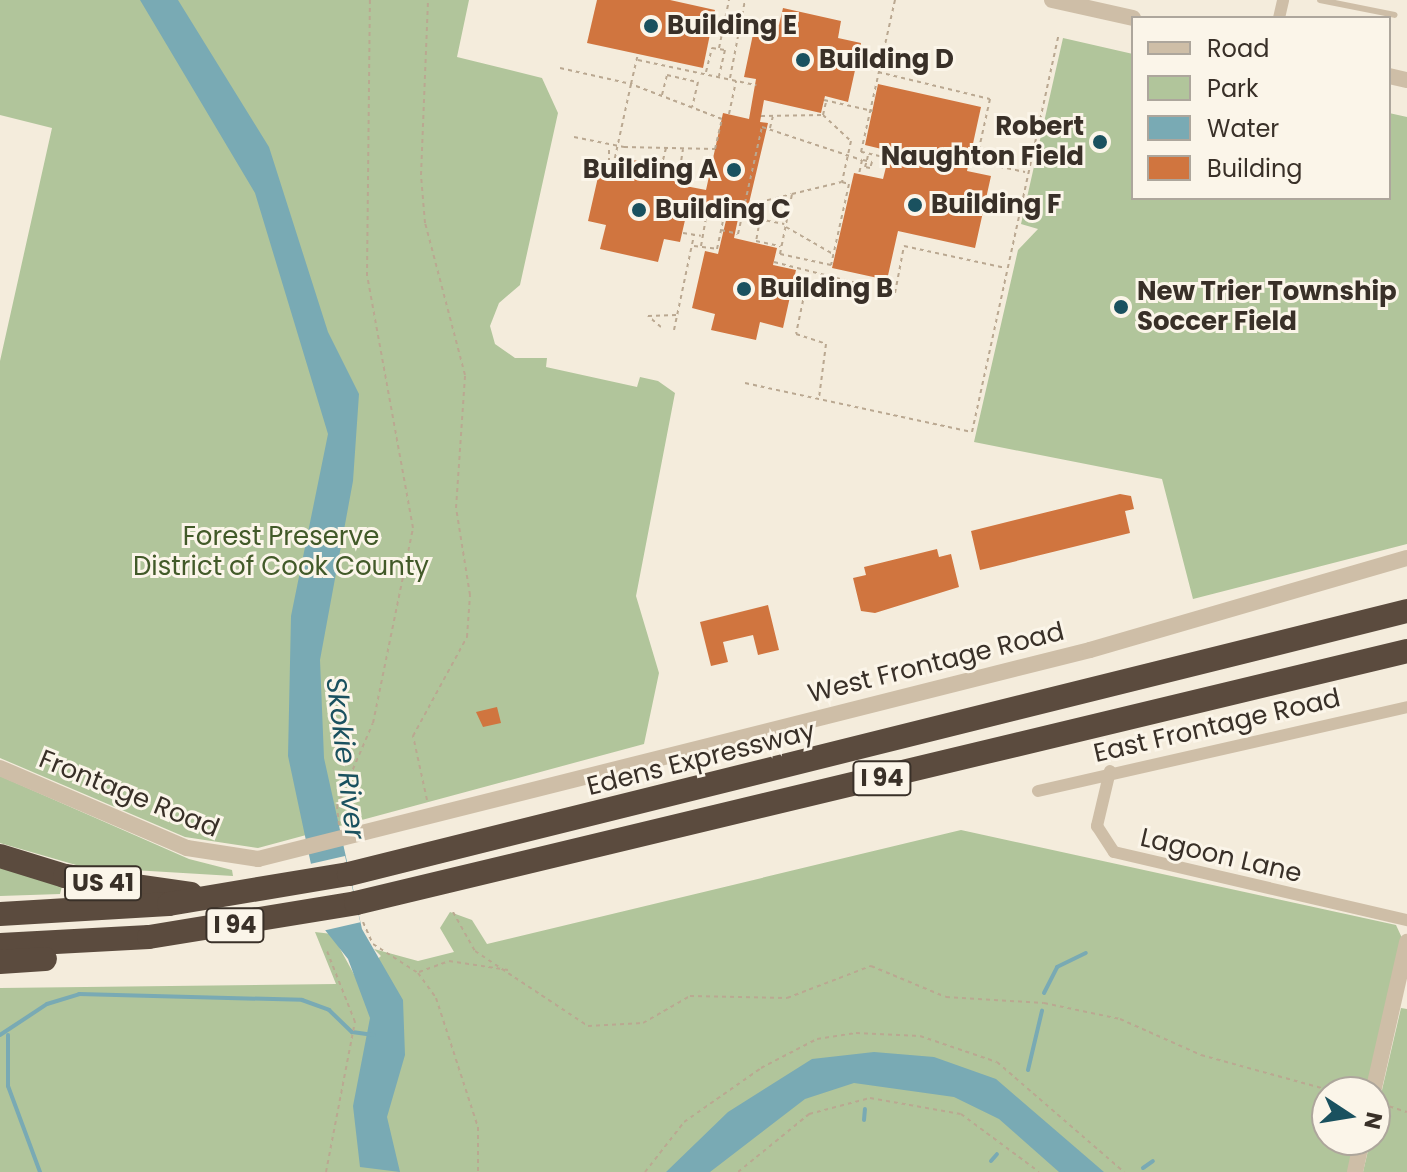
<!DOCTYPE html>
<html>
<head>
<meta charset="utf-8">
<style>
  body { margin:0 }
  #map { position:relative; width:1407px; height:1172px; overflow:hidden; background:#f4ecdc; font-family:Poppins,sans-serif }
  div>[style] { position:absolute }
  .green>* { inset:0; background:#b1c59b }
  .water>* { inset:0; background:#79aab4 }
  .pier>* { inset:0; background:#f4ecdc; transform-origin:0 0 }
  .stream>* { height:4px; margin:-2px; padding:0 2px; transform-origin:2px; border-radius:2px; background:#79aab4 }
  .building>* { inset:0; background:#d0753f }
  .path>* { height:2px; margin-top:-1px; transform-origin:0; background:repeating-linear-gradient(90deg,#baa891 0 4px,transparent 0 8px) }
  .service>* { height:6px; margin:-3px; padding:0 3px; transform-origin:3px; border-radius:3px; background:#cebea7 }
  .minor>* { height:12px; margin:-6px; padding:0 6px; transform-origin:6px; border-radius:6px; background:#cebea7 }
  .tertiary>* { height:16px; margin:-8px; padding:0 8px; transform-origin:8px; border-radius:8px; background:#cebea7 }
  .motorway>* { height:24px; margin:-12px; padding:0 12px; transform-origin:12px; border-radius:12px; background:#5b4b3e }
  .dots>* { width:22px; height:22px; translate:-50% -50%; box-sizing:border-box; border:4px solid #fbf5e9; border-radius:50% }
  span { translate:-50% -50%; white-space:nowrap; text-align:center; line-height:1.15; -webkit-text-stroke:6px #fbf5e9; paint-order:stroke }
  .shield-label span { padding:2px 6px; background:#fbf5e9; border:2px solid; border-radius:6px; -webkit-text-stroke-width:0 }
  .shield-label { font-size:24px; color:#393028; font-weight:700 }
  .poi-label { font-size:26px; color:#393028; font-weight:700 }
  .left { translate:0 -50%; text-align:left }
  .right { translate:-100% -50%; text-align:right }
  .park-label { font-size:26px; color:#425a29 }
  .street-label { font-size:26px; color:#393028 }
  .water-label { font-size:28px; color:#1a515f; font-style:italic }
  .legend { position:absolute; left:1131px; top:16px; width:260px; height:184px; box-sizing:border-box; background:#fbf5e9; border:2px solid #ada69c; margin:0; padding:10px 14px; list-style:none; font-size:24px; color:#393028 }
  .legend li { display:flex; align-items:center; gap:16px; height:40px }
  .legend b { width:40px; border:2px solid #ada69c }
  .north { position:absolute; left:1311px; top:1076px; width:80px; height:80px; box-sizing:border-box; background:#fbf5e9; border:2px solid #ada69c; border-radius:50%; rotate:102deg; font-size:22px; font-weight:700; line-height:32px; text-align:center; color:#393028 }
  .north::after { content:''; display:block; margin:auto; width:28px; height:36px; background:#1a515f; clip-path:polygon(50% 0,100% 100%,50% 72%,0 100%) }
</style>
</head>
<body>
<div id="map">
  <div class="green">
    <i style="clip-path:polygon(0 0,469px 0,457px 57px,542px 78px,558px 113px,520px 285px,499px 303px,490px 326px,495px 344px,515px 358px,547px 358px,546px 367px,637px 387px,640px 377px,658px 381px,675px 393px,636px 596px,659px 673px,644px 744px,258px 848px,185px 837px,0 758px,0 361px,52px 128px,0 115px)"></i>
    <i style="clip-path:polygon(1063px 38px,1133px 54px,1133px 198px,1389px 198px,1389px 113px,1407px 117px,1407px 544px,1193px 599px,1162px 479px,974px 442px,1018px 250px,1038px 229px,1021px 224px)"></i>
    <i style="clip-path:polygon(0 776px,189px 859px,232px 870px,233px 876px,83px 867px,0 843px)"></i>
    <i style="clip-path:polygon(961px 830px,1396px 925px,1402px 938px,1366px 1092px,1327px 1092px,1327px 1140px,1355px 1140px,1348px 1172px,0 1172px,0 988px,336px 984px,315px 932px,332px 934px,356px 978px,381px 956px,374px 949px,418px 961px,454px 952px,440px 928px,450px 912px,472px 920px,487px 944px)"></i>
    <i style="clip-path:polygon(0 866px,62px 886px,60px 894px,0 896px)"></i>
    <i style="clip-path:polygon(1401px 1008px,1407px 1009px,1407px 1172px,1363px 1172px)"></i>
  </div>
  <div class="water">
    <i style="clip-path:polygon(140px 0,178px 0,269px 147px,328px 332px,359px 394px,353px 481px,320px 660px,324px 758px,362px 929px,403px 1000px,405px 1055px,387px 1117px,400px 1172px,360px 1167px,353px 1106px,370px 1018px,348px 959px,325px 930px,288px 756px,291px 616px,328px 434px,255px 193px)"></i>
    <i style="clip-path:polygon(874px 1052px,934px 1057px,996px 1079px,1104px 1172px,1059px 1172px,999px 1119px,954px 1097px,854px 1083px,805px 1099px,710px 1172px,666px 1172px,728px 1112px,812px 1059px)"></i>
  </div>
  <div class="pier">
    <i style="left:345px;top:856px;width:68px;height:37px;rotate:77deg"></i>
  </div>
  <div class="stream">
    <i style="left:1044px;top:993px;width:29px;rotate:-63deg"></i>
    <i style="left:1057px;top:967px;width:32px;rotate:-26deg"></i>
    <i style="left:0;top:1035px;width:56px;rotate:-33.4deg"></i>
    <i style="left:47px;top:1004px;width:34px;rotate:-17deg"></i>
    <i style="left:79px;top:994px;width:223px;rotate:1.5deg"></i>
    <i style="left:302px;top:1000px;width:29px;rotate:20deg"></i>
    <i style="left:329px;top:1010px;width:32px;rotate:44deg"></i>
    <i style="left:352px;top:1032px;width:22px;rotate:8deg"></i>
    <i style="left:8px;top:1035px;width:51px;rotate:90deg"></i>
    <i style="left:8px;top:1086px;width:92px;rotate:69.6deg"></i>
    <i style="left:1028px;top:1070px;width:61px;rotate:-76.7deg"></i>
    <i style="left:864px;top:1120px;width:11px;rotate:-85deg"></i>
    <i style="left:991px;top:1161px;width:9px;rotate:-49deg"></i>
    <i style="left:1143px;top:1168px;width:12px;rotate:-35deg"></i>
  </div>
  <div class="building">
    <i style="clip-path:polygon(597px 0,670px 0,715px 10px,703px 68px,587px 43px)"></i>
    <i style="clip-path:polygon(783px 8px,841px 21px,838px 38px,861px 43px,848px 102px,825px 96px,821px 113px,764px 100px,760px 122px,768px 123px,745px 220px,738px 219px,734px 238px,777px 248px,773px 265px,796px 270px,783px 328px,760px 322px,756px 340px,711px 330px,715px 314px,692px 308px,705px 251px,718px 254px,727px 216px,688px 207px,680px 242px,664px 239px,658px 262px,600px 249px,606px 225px,588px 221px,598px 177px,615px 181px,620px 157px,678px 170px,675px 184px,706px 190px,723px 113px,749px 119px,756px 79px,744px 77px,756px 20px,779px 25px)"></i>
    <i style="clip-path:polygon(878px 84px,981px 107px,967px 171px,991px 176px,975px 248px,898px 231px,887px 280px,832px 268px,854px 173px,883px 179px,890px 151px,865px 145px)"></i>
    <i style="clip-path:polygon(1120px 494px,1131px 496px,1134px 509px,1125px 511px,1130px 533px,980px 570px,971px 531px)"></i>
    <i style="clip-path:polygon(937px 549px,939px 557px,951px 554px,959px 587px,875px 613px,861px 611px,853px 578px,866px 575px,864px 567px)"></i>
    <i style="clip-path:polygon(768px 605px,779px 650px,758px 655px,753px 635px,723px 642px,728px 662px,711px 666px,700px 622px)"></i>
    <i style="clip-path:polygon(497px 707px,501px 723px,483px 727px,476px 712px)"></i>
  </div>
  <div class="path">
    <i style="left:719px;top:48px;width:49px;rotate:-78.2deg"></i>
    <i style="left:638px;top:60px;width:121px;rotate:12deg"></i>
    <i style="left:560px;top:68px;width:73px;rotate:12.7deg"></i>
    <i style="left:631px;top:84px;width:98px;rotate:102.3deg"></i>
    <i style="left:706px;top:72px;width:25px;rotate:-76deg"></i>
    <i style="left:712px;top:48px;width:13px;rotate:9deg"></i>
    <i style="left:725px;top:50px;width:27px;rotate:103deg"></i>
    <i style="left:878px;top:72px;width:115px;rotate:13.6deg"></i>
    <i style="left:990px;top:99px;width:65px;rotate:102.5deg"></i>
    <i style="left:976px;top:162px;width:50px;rotate:11.5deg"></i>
    <i style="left:730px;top:78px;width:79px;rotate:-79.1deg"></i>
    <i style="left:662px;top:95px;width:21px;rotate:-76deg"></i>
    <i style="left:667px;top:75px;width:32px;rotate:13deg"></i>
    <i style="left:698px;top:82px;width:26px;rotate:103deg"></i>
    <i style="left:824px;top:100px;width:50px;rotate:12.7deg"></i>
    <i style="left:729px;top:114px;width:34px;rotate:-78deg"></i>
    <i style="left:823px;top:115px;width:13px;rotate:-77deg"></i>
    <i style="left:761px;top:116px;width:62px;rotate:-0.9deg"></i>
    <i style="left:823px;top:115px;width:38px;rotate:43deg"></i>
    <i style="left:851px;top:141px;width:42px;rotate:102.4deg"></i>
    <i style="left:770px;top:128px;width:12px;rotate:-76deg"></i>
    <i style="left:574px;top:137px;width:51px;rotate:11.3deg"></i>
    <i style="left:624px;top:147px;width:91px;rotate:1.3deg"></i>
    <i style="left:715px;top:149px;width:31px;rotate:-77deg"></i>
    <i style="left:722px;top:119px;width:97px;rotate:-159deg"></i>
    <i style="left:631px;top:84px;width:31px;rotate:-77deg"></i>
    <i style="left:666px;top:148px;width:16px;rotate:104deg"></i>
    <i style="left:662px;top:164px;width:18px;rotate:13deg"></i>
    <i style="left:680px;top:168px;width:19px;rotate:-81deg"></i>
    <i style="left:888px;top:158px;width:28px;rotate:-167deg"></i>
    <i style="left:861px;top:152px;width:156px;rotate:-77.4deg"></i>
    <i style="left:863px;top:160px;width:9px;rotate:13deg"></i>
    <i style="left:872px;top:162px;width:6px;rotate:108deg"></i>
    <i style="left:870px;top:168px;width:5px;rotate:-169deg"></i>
    <i style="left:865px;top:167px;width:7px;rotate:-74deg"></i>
    <i style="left:867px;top:160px;width:5px;rotate:-79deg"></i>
    <i style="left:609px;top:178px;width:32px;rotate:-90deg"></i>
    <i style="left:744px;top:206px;width:49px;rotate:-14deg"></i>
    <i style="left:792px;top:194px;width:51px;rotate:-13.5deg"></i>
    <i style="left:842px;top:182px;width:7px;rotate:16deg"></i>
    <i style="left:849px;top:184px;width:83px;rotate:102.5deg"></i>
    <i style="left:831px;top:265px;width:52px;rotate:-167.8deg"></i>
    <i style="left:780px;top:254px;width:61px;rotate:-78.7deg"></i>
    <i style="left:743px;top:216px;width:42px;rotate:11deg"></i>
    <i style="left:760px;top:219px;width:22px;rotate:100deg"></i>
    <i style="left:756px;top:241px;width:25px;rotate:12deg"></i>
    <i style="left:786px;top:227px;width:54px;rotate:29.9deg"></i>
    <i style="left:721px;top:230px;width:17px;rotate:13deg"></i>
    <i style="left:738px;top:234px;width:110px;rotate:-77.4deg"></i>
    <i style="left:762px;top:127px;width:105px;rotate:18.3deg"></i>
    <i style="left:862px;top:160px;width:14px;rotate:102deg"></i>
    <i style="left:683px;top:233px;width:18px;rotate:9deg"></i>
    <i style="left:694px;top:246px;width:23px;rotate:7deg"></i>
    <i style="left:717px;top:249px;width:30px;rotate:-78deg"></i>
    <i style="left:723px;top:220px;width:17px;rotate:-170deg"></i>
    <i style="left:701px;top:246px;width:35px;rotate:-80deg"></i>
    <i style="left:774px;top:262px;width:125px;rotate:14.4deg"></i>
    <i style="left:895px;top:293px;width:48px;rotate:-79.2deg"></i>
    <i style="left:904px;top:246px;width:104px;rotate:12.2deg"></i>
    <i style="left:808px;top:277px;width:58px;rotate:101.9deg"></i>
    <i style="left:796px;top:334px;width:32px;rotate:18deg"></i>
    <i style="left:826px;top:344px;width:54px;rotate:97.4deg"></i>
    <i style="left:661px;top:327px;width:17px;rotate:-140deg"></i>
    <i style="left:648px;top:316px;width:28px;rotate:-2deg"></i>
    <i style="left:674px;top:330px;width:97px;rotate:-78.1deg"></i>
    <i style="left:745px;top:383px;width:232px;rotate:12.2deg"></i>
    <i style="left:972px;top:432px;width:405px;rotate:-77.7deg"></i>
    <i style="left:427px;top:800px;width:66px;rotate:-102.3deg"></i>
    <i style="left:413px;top:736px;width:113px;rotate:-61.4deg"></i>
    <i style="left:467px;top:637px;width:42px;rotate:-85.9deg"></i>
    <i style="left:470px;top:595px;width:88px;rotate:-99.1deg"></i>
    <i style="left:456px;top:508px;width:133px;rotate:-86.1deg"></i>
    <i style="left:465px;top:375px;width:157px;rotate:-104.7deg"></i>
    <i style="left:425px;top:223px;width:48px;rotate:-94.8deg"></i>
    <i style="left:421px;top:175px;width:175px;rotate:-87.7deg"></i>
    <i style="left:339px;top:825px;width:19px;rotate:-96deg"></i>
    <i style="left:337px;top:806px;width:90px;rotate:-66.6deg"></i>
    <i style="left:373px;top:723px;width:199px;rotate:-78.4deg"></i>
    <i style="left:413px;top:528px;width:256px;rotate:-100.3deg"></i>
    <i style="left:367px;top:276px;width:276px;rotate:-89.4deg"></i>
    <i style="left:453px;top:912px;width:45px;rotate:60.6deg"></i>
    <i style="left:475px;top:951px;width:136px;rotate:33.6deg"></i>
    <i style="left:588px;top:1026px;width:55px;rotate:-3.1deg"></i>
    <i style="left:643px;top:1023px;width:54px;rotate:-29.9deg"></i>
    <i style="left:690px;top:996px;width:97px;rotate:1.2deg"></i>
    <i style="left:787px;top:998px;width:90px;rotate:-20.9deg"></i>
    <i style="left:871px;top:966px;width:81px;rotate:22.5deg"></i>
    <i style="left:946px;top:997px;width:98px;rotate:3.5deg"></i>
    <i style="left:1044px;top:1003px;width:78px;rotate:11.9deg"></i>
    <i style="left:1120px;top:1019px;width:89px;rotate:24deg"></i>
    <i style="left:1201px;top:1055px;width:140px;rotate:15.3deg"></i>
    <i style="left:363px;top:922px;width:24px;rotate:66deg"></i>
    <i style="left:373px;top:944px;width:54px;rotate:32.8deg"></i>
    <i style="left:418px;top:973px;width:31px;rotate:54deg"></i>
    <i style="left:436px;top:998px;width:136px;rotate:72deg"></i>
    <i style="left:478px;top:1127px;width:45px;rotate:90deg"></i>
    <i style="left:419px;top:972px;width:32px;rotate:-20deg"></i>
    <i style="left:449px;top:961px;width:60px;rotate:8.7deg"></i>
    <i style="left:1382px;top:1104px;width:26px;rotate:18deg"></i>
    <i style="left:326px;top:1172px;width:153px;rotate:-79.1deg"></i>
    <i style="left:355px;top:1022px;width:76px;rotate:-111.5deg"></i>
    <i style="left:645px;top:1172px;width:63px;rotate:-52deg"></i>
    <i style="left:684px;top:1122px;width:94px;rotate:-35deg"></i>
    <i style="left:761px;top:1068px;width:63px;rotate:-27.4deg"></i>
    <i style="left:817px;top:1039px;width:39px;rotate:-9deg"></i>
    <i style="left:856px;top:1033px;width:64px;rotate:2.7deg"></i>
    <i style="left:920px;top:1036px;width:81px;rotate:18.7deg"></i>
    <i style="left:997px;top:1062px;width:168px;rotate:40.9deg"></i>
    <i style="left:738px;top:1172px;width:92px;rotate:-39.2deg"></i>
    <i style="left:809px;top:1114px;width:63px;rotate:-14.7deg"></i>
    <i style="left:870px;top:1098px;width:92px;rotate:10deg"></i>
    <i style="left:961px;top:1114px;width:97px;rotate:36.6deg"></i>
  </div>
  <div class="service">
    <i style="left:1320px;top:0;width:76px;rotate:11.3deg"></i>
  </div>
  <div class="minor">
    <i style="left:1279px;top:18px;width:18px;rotate:-77deg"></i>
    <i style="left:1110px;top:771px;width:57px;rotate:103.3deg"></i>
    <i style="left:1097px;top:826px;width:31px;rotate:57deg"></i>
    <i style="left:1114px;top:852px;width:301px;rotate:13.1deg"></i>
    <i style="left:1038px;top:791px;width:378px;rotate:-12.8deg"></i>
  </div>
  <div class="tertiary">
    <i style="left:1052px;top:0;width:83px;rotate:12.5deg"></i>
    <i style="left:1389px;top:76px;width:18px;rotate:13deg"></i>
    <i style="left:0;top:768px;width:203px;rotate:23.2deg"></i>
    <i style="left:187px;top:848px;width:72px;rotate:8.8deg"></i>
    <i style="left:258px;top:859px;width:858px;rotate:-14.1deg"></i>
    <i style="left:1090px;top:650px;width:330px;rotate:-16.2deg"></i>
    <i style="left:1373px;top:1092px;width:154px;rotate:-77.2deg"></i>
    <i style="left:1355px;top:1172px;width:33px;rotate:-78deg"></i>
  </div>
  <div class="motorway">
    <i style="left:0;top:856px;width:68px;rotate:17.1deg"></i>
    <i style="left:65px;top:876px;width:127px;rotate:8.1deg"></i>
    <i style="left:0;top:914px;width:169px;rotate:-3.4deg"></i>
    <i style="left:169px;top:904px;width:182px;rotate:-9.5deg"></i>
    <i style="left:349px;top:874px;width:1090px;rotate:-13.96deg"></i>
    <i style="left:0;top:945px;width:149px;rotate:-3.1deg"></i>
    <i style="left:149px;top:937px;width:210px;rotate:-9.3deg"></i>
    <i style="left:356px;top:903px;width:1081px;rotate:-13.48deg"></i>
    <i style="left:0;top:962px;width:45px;rotate:-3.8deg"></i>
  </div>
  <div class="dots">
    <i style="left:651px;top:26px;background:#1a515f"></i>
    <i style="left:803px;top:60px;background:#1a515f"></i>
    <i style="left:1100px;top:142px;background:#1a515f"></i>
    <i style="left:734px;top:170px;background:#1a515f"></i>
    <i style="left:915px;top:205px;background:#1a515f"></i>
    <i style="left:639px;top:210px;background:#1a515f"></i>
    <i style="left:744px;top:289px;background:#1a515f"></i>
    <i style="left:1121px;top:307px;background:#1a515f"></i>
  </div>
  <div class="shield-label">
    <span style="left:882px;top:778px">I 94</span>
    <span style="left:103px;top:883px">US 41</span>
    <span style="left:235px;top:925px">I 94</span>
  </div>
  <div class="poi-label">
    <span class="left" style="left:667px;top:26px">Building E</span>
    <span class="left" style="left:819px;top:60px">Building D</span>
    <span class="right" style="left:1084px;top:142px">Robert<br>Naughton Field</span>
    <span class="right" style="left:718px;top:170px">Building A</span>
    <span class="left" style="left:931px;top:205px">Building F</span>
    <span class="left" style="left:655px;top:210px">Building C</span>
    <span class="left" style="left:760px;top:289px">Building B</span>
    <span class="left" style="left:1137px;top:307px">New Trier Township<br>Soccer Field</span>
  </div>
  <div class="park-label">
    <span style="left:281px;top:552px">Forest Preserve<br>District of Cook County</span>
  </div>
  <div class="street-label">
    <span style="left:936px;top:663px;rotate:-14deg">West Frontage Road</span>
    <span style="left:1217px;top:726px;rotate:-13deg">East Frontage Road</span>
    <span style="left:701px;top:759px;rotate:-14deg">Edens Expressway</span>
    <span style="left:129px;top:794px;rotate:22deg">Frontage Road</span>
    <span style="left:1221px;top:856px;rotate:13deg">Lagoon Lane</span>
  </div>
  <div class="water-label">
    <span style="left:345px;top:758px;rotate:83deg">Skokie River</span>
  </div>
  <ul class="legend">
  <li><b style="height:10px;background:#cebea7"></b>Road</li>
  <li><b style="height:22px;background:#b1c59b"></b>Park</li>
  <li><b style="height:22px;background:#79aab4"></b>Water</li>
  <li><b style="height:22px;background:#d0753f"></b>Building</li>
  </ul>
  <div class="north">N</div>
</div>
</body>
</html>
